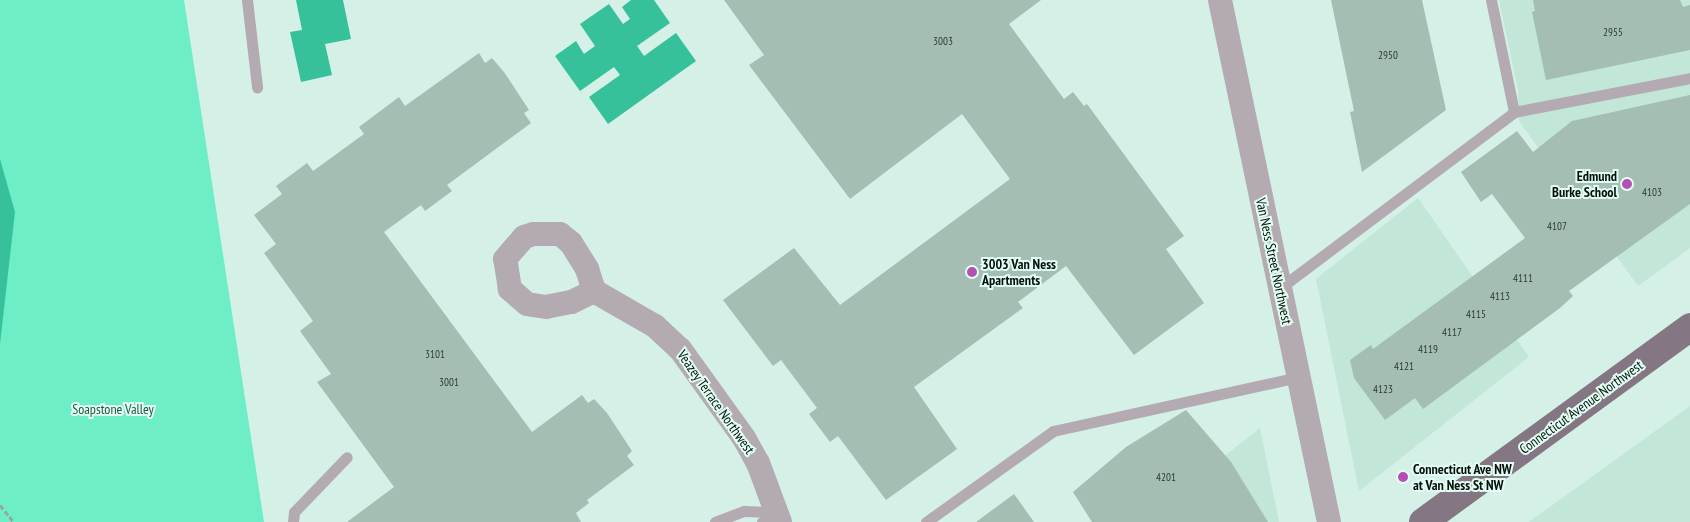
<!DOCTYPE html>
<html>
<head>
<meta charset="utf-8">
<style>
  body { margin:0 }
  #map { position:relative; width:1690px; height:522px; overflow:hidden; background:#d5f0e6; font-family:"PT Sans Narrow",sans-serif }
  div>[style] { position:absolute }
  .built>* { inset:0; background:#c2e6d8 }
  .green>* { inset:0; background:#6deec6 }
  .water>* { inset:0; background:#36c19b }
  .building>* { inset:0; background:#a4beb4 }
  .path>* { height:3px; margin-top:-1.5px; transform-origin:0; background:repeating-linear-gradient(90deg,#93a8a1 0 5px,transparent 0 7.5px) }
  .lane>* { height:11px; margin:-5.5px; padding:0 5.5px; transform-origin:5.5px; border-radius:5.5px; background:#b3aab2 }
  .street>* { height:24px; margin:-12px; padding:0 12px; transform-origin:12px; border-radius:12px; background:#b3aab2 }
  .primary>* { height:28px; margin:-14px; padding:0 14px; transform-origin:14px; border-radius:14px; background:#847683 }
  .dots>* { width:14px; height:14px; translate:-50% -50%; box-sizing:border-box; border:2px solid #e2fef3; border-radius:50% }
  span { translate:-50% -50%; white-space:nowrap; text-align:center; line-height:1.15; -webkit-text-stroke:4px #e2fef3; paint-order:stroke }
  .number-label { font-size:11px; color:#2e3c37 }
  .number-label span { -webkit-text-stroke-width:0 }
  .poi-label { font-size:14px; color:#07100d; font-weight:700 }
  .right { translate:-100% -50%; text-align:right }
  .left { translate:0 -50%; text-align:left }
  .street-label { font-size:14px; color:#07100d }
  .park-label { font-size:14px; color:#225847 }
</style>
</head>
<body>
<div id="map">
  <div class="built">
    <i style="clip-path:polygon(1499px 0,1690px 0,1690px 248px,1638px 286px,1519px 121px,1518px 90px)"></i>
    <i style="clip-path:polygon(1418px 198px,1529px 357px,1359px 491px,1316px 279px)"></i>
    <i style="clip-path:polygon(1690px 406px,1690px 522px,1529px 522px)"></i>
    <i style="clip-path:polygon(1260px 428px,1279px 522px,1141px 522px)"></i>
  </div>
  <div class="green">
    <i style="clip-path:polygon(0 0,184px 0,264px 522px,0 522px)"></i>
  </div>
  <div class="water">
    <i style="clip-path:polygon(296px 0,343px 0,351px 39px,325px 44px,332px 75px,301px 82px,290px 32px,302px 30px)"></i>
    <i style="clip-path:polygon(631px 0,654px 0,670px 23px,637px 46px,644px 56px,676px 33px,696px 61px,608px 124px,589px 97px,620px 75px,614px 67px,580px 91px,555px 56px,576px 41px,584px 54px,595px 46px,580px 24px,609px 4px,623px 24px,630px 19px,622px 7px)"></i>
    <i style="clip-path:polygon(0 159px,15px 212px,0 344px)"></i>
  </div>
  <div class="building">
    <i style="clip-path:polygon(724px 0,1041px 0,1009px 24px,1064px 99px,1073px 92px,1084px 106px,1087px 104px,1184px 236px,1166px 249px,1204px 303px,1134px 355px,1066px 266px,1018px 302px,1023px 308px,914px 387px,957px 449px,886px 500px,838px 436px,830px 442px,809px 414px,817px 408px,781px 360px,773px 366px,723px 300px,794px 248px,840px 305px,1010px 179px,962px 114px,850px 199px,749px 65px,764px 55px)"></i>
    <i style="clip-path:polygon(1331px 0,1422px 0,1446px 110px,1362px 172px,1350px 112px,1354px 111px)"></i>
    <i style="clip-path:polygon(1533px 0,1680px 0,1683px 7px,1690px 5px,1690px 50px,1546px 80px,1532px 12px,1535px 11px)"></i>
    <i style="clip-path:polygon(479px 53px,485px 63px,492px 58px,504px 72px,529px 110px,524px 113px,531px 123px,447px 185px,452px 191px,425px 211px,421px 205px,384px 232px,532px 432px,582px 395px,588px 403px,594px 399px,607px 413px,632px 451px,627px 456px,634px 465px,587px 500px,589px 503px,576px 513px,581px 522px,347px 522px,394px 487px,317px 382px,331px 374px,300px 331px,313px 321px,264px 253px,276px 244px,254px 215px,282px 194px,276px 186px,307px 163px,313px 171px,364px 134px,359px 127px,399px 97px,405px 106px)"></i>
    <i style="clip-path:polygon(1690px 95px,1690px 204px,1569px 291px,1573px 296px,1560px 308px,1423px 409px,1415px 398px,1385px 420px,1354px 378px,1350px 360px,1371px 345px,1373px 349px,1525px 238px,1492px 194px,1481px 202px,1461px 172px,1517px 131px,1533px 152px,1572px 121px)"></i>
    <i style="clip-path:polygon(1186px 410px,1231px 462px,1268px 522px,1092px 522px,1073px 492px,1126px 447px)"></i>
    <i style="clip-path:polygon(1014px 494px,1034px 522px,976px 522px)"></i>
  </div>
  <div class="path">
    <i style="left:0;top:505px;width:22px;rotate:51deg"></i>
  </div>
  <div class="lane">
    <i style="left:247px;top:0;width:88px;rotate:83.4deg"></i>
    <i style="left:1491px;top:0;width:114px;rotate:78.4deg"></i>
    <i style="left:1280px;top:288px;width:293px;rotate:-36.9deg"></i>
    <i style="left:1514px;top:112px;width:179px;rotate:-10.9deg"></i>
    <i style="left:293px;top:522px;width:10px;rotate:-84deg"></i>
    <i style="left:294px;top:512px;width:76px;rotate:-46.1deg"></i>
    <i style="left:715px;top:522px;width:31px;rotate:-21deg"></i>
    <i style="left:744px;top:511px;width:32px;rotate:2deg"></i>
    <i style="left:762px;top:522px;width:17px;rotate:-36deg"></i>
    <i style="left:926px;top:522px;width:156px;rotate:-35.6deg"></i>
    <i style="left:1053px;top:431px;width:252px;rotate:-12.4deg"></i>
  </div>
  <div class="street">
    <i style="left:1220px;top:0;width:533px;rotate:78.21deg"></i>
    <i style="left:594px;top:291px;width:25px;rotate:154deg"></i>
    <i style="left:571px;top:302px;width:25px;rotate:169deg"></i>
    <i style="left:546px;top:307px;width:19px;rotate:-171deg"></i>
    <i style="left:527px;top:304px;width:23px;rotate:-139deg"></i>
    <i style="left:510px;top:289px;width:30px;rotate:-99deg"></i>
    <i style="left:505px;top:259px;width:29px;rotate:-49deg"></i>
    <i style="left:524px;top:237px;width:10px;rotate:-17deg"></i>
    <i style="left:534px;top:234px;width:26px"></i>
    <i style="left:560px;top:234px;width:14px;rotate:39deg"></i>
    <i style="left:571px;top:243px;width:31px;rotate:58deg"></i>
    <i style="left:587px;top:269px;width:23px;rotate:72deg"></i>
    <i style="left:594px;top:291px;width:70px;rotate:29.8deg"></i>
    <i style="left:655px;top:326px;width:34px;rotate:43deg"></i>
    <i style="left:680px;top:349px;width:110px;rotate:54.3deg"></i>
    <i style="left:744px;top:438px;width:29px;rotate:61deg"></i>
    <i style="left:758px;top:463px;width:63px;rotate:69.6deg"></i>
  </div>
  <div class="primary">
    <i style="left:1423px;top:522px;width:331px;rotate:-36.1deg"></i>
  </div>
  <div class="dots">
    <i style="left:1627px;top:184px;background:#b64fb3"></i>
    <i style="left:972px;top:272px;background:#b64fb3"></i>
    <i style="left:1403px;top:477px;background:#b64fb3"></i>
  </div>
  <div class="number-label">
    <span style="left:1613px;top:32px">2955</span>
    <span style="left:943px;top:41px">3003</span>
    <span style="left:1388px;top:55px">2950</span>
    <span style="left:1652px;top:192px">4103</span>
    <span style="left:1557px;top:226px">4107</span>
    <span style="left:1523px;top:278px">4111</span>
    <span style="left:1500px;top:296px">4113</span>
    <span style="left:1476px;top:314px">4115</span>
    <span style="left:1452px;top:332px">4117</span>
    <span style="left:1428px;top:349px">4119</span>
    <span style="left:435px;top:354px">3101</span>
    <span style="left:1404px;top:366px">4121</span>
    <span style="left:449px;top:382px">3001</span>
    <span style="left:1383px;top:389px">4123</span>
    <span style="left:1166px;top:477px">4201</span>
  </div>
  <div class="poi-label">
    <span class="right" style="left:1617px;top:184px">Edmund<br>Burke School</span>
    <span class="left" style="left:982px;top:272px">3003 Van Ness<br>Apartments</span>
    <span class="left" style="left:1413px;top:477px">Connecticut Ave NW<br>at Van Ness St NW</span>
  </div>
  <div class="street-label">
    <span style="left:1274px;top:261px;rotate:78deg">Van Ness Street Northwest</span>
    <span style="left:716px;top:402px;rotate:55deg">Veazey Terrace Northwest</span>
    <span style="left:1581px;top:407px;rotate:-36deg">Connecticut Avenue Northwest</span>
  </div>
  <div class="park-label">
    <span style="left:113px;top:409px">Soapstone Valley</span>
  </div>
</div>
</body>
</html>
